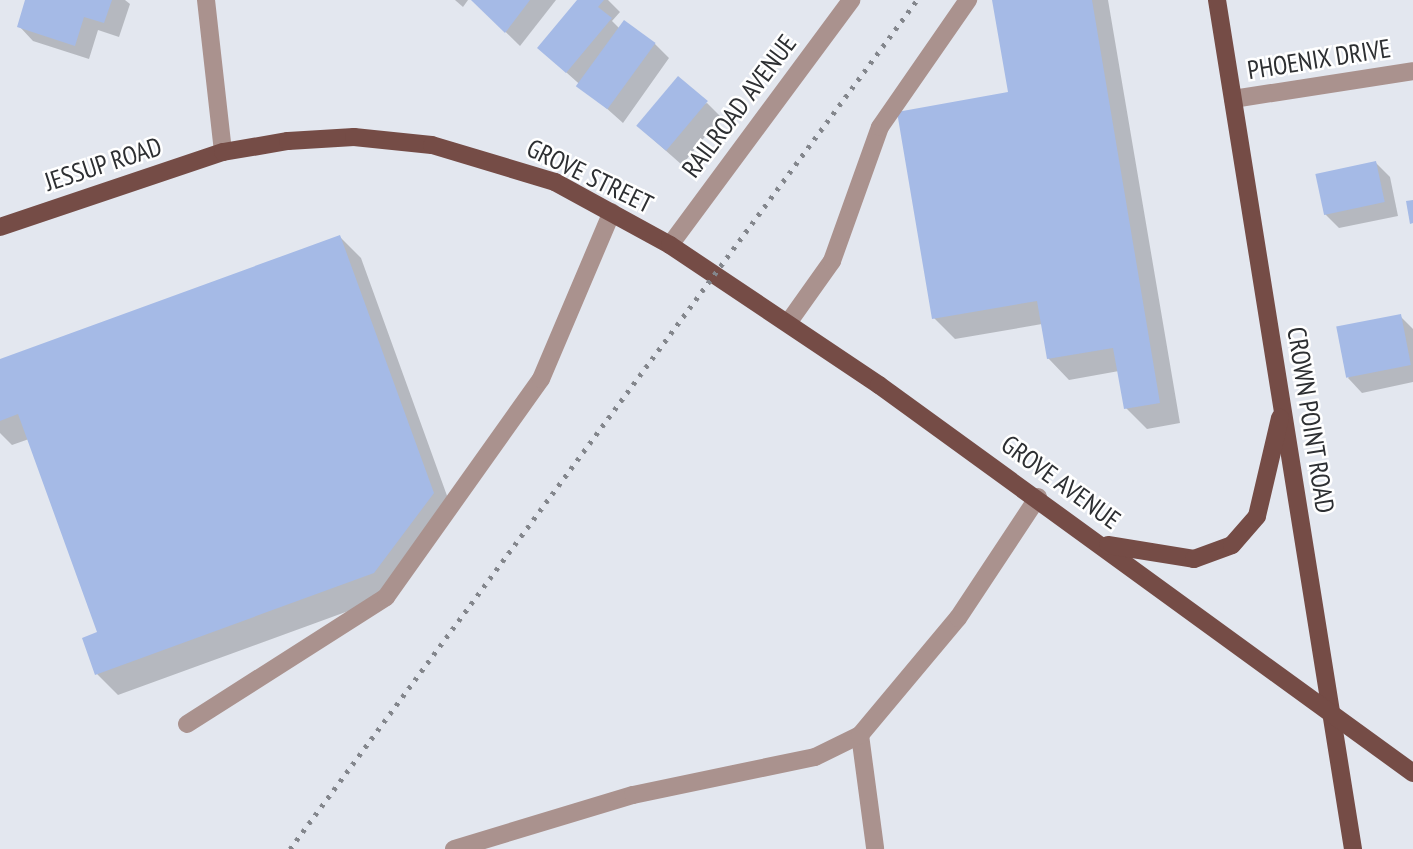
<!DOCTYPE html>
<html>
<head>
<meta charset="utf-8">
<style>
  body { margin:0 }
  #map { position:relative; width:1413px; height:849px; overflow:hidden; background:#e3e7ef; font-family:"PT Sans Narrow",sans-serif }
  div>[style] { position:absolute }
  .shadow>* { inset:0; background:#0003 }
  .building>* { inset:0; background:#a5bae6; transform-origin:0 0 }
  .minor>* { height:18px; margin:-9px; padding:0 9px; transform-origin:9px; border-radius:9px; background:#aa928e }
  .major>* { height:18px; margin:-9px; padding:0 9px; transform-origin:9px; border-radius:9px; background:#754c46 }
  .rail>* { height:5px; margin-top:-2.5px; transform-origin:0; background:repeating-linear-gradient(90deg,#83868c 0 3.5px,transparent 0 10.5px) }
  span { translate:-50% -50%; white-space:nowrap; text-align:center; line-height:1.15; -webkit-text-stroke:5px #fff; paint-order:stroke }
  .street-label { font-size:26px; color:#2d2f32 }
</style>
</head>
<body>
<div id="map">
  <div class="shadow">
    <i style="clip-path:polygon(27px 0,125px 0,130px 4px,119px 37px,98px 30px,89px 59px,33px 41px,19px 26px)"></i>
    <i style="clip-path:polygon(455px 0,468px 0,463px 7px)"></i>
    <i style="clip-path:polygon(473px 0,556px 0,520px 46px)"></i>
    <i style="clip-path:polygon(580px 0,608px 0,620px 12px,612px 21px,620px 29px,655px 44px,669px 58px,623px 123px,539px 48px)"></i>
    <i style="clip-path:polygon(994px 0,1108px 0,1180px 423px,1147px 429px,1126px 408px,1119px 371px,1069px 380px,1048px 358px,1042px 324px,955px 339px,934px 318px,1010px 94px)"></i>
    <i style="clip-path:polygon(707px 103px,721px 117px,682px 165px,638px 126px)"></i>
    <i style="clip-path:polygon(1376px 163px,1390px 177px,1398px 216px,1339px 228px,1324px 213px)"></i>
    <i style="clip-path:polygon(340px 237px,361px 258px,454px 515px,395px 594px,118px 695px,97px 674px,99px 633px,29px 439px,12px 445px,0 433px,0 361px)"></i>
    <i style="clip-path:polygon(1400px 316px,1413px 329px,1413px 382px,1362px 393px,1348px 378px)"></i>
  </div>
  <div class="building">
    <i style="clip-path:polygon(25px 0,112px 0,104px 23px,84px 17px,75px 46px,17px 27px)"></i>
    <i style="clip-path:polygon(471px 0,530px 0,505px 33px)"></i>
    <i style="clip-path:polygon(577px 0,604px 0,598px 7px,612px 18px,566px 73px,537px 48px)"></i>
    <i style="clip-path:polygon(992px 0,1092px 0,1160px 403px,1124px 409px,1113px 348px,1047px 359px,1037px 301px,932px 319px,897px 112px,1008px 92px)"></i>
    <i style="left:624px;top:20px;width:39px;height:82px;rotate:36deg"></i>
    <i style="left:678px;top:76px;width:39px;height:65px;rotate:40deg"></i>
    <i style="left:1376px;top:161px;width:42px;height:62px;rotate:78deg"></i>
    <i style="clip-path:polygon(1413px 200px,1413px 223px,1410px 224px,1406px 201px)"></i>
    <i style="clip-path:polygon(340px 235px,434px 493px,374px 573px,95px 675px,82px 638px,97px 632px,18px 414px,0 421px,0 359px)"></i>
    <i style="left:1401px;top:314px;width:52px;height:66px;rotate:79deg"></i>
  </div>
  <div class="minor">
    <i style="left:206px;top:0;width:153px;rotate:83.6deg"></i>
    <i style="left:1233px;top:99px;width:182px;rotate:-8.8deg"></i>
    <i style="left:670px;top:245px;width:305px;rotate:-53.5deg"></i>
    <i style="left:788px;top:323px;width:76px;rotate:-54.6deg"></i>
    <i style="left:832px;top:261px;width:142px;rotate:-70.3deg"></i>
    <i style="left:880px;top:127px;width:155px;rotate:-55.3deg"></i>
    <i style="left:187px;top:724px;width:236px;rotate:-32.5deg"></i>
    <i style="left:386px;top:597px;width:267px;rotate:-54.6deg"></i>
    <i style="left:541px;top:379px;width:181px;rotate:-67deg"></i>
    <i style="left:860px;top:735px;width:114px;rotate:82.4deg"></i>
    <i style="left:454px;top:849px;width:187px;rotate:-16.8deg"></i>
    <i style="left:633px;top:795px;width:186px;rotate:-11.8deg"></i>
    <i style="left:815px;top:757px;width:50px;rotate:-26.1deg"></i>
    <i style="left:860px;top:735px;width:153px;rotate:-50.1deg"></i>
    <i style="left:958px;top:618px;width:145px;rotate:-56.5deg"></i>
  </div>
  <div class="major">
    <i style="left:1217px;top:0;width:860px;rotate:80.9deg"></i>
    <i style="left:0;top:227px;width:235px;rotate:-18.6deg"></i>
    <i style="left:223px;top:152px;width:66px;rotate:-9.6deg"></i>
    <i style="left:288px;top:141px;width:66px;rotate:-3.5deg"></i>
    <i style="left:354px;top:137px;width:78px;rotate:5.9deg"></i>
    <i style="left:432px;top:145px;width:128px;rotate:16.7deg"></i>
    <i style="left:555px;top:182px;width:131px;rotate:28.7deg"></i>
    <i style="left:670px;top:245px;width:252px;rotate:33.8deg"></i>
    <i style="left:879px;top:385px;width:660px;rotate:36deg"></i>
    <i style="left:1108px;top:545px;width:87px;rotate:9.2deg"></i>
    <i style="left:1194px;top:559px;width:40px;rotate:-20.2deg"></i>
    <i style="left:1232px;top:545px;width:38px;rotate:-49deg"></i>
    <i style="left:1257px;top:516px;width:101px;rotate:-76.8deg"></i>
  </div>
  <div class="rail">
    <i style="left:290px;top:849px;width:1055px;rotate:-53.55deg"></i>
  </div>
  <div class="street-label">
    <span style="left:1319px;top:59px;rotate:-9deg">PHOENIX DRIVE</span>
    <span style="left:739px;top:106px;rotate:-53deg">RAILROAD AVENUE</span>
    <span style="left:103px;top:164px;rotate:-18deg">JESSUP ROAD</span>
    <span style="left:590px;top:176px;rotate:26deg">GROVE STREET</span>
    <span style="left:1311px;top:420px;rotate:81deg">CROWN POINT ROAD</span>
    <span style="left:1061px;top:482px;rotate:36deg">GROVE AVENUE</span>
  </div>
</div>
</body>
</html>
